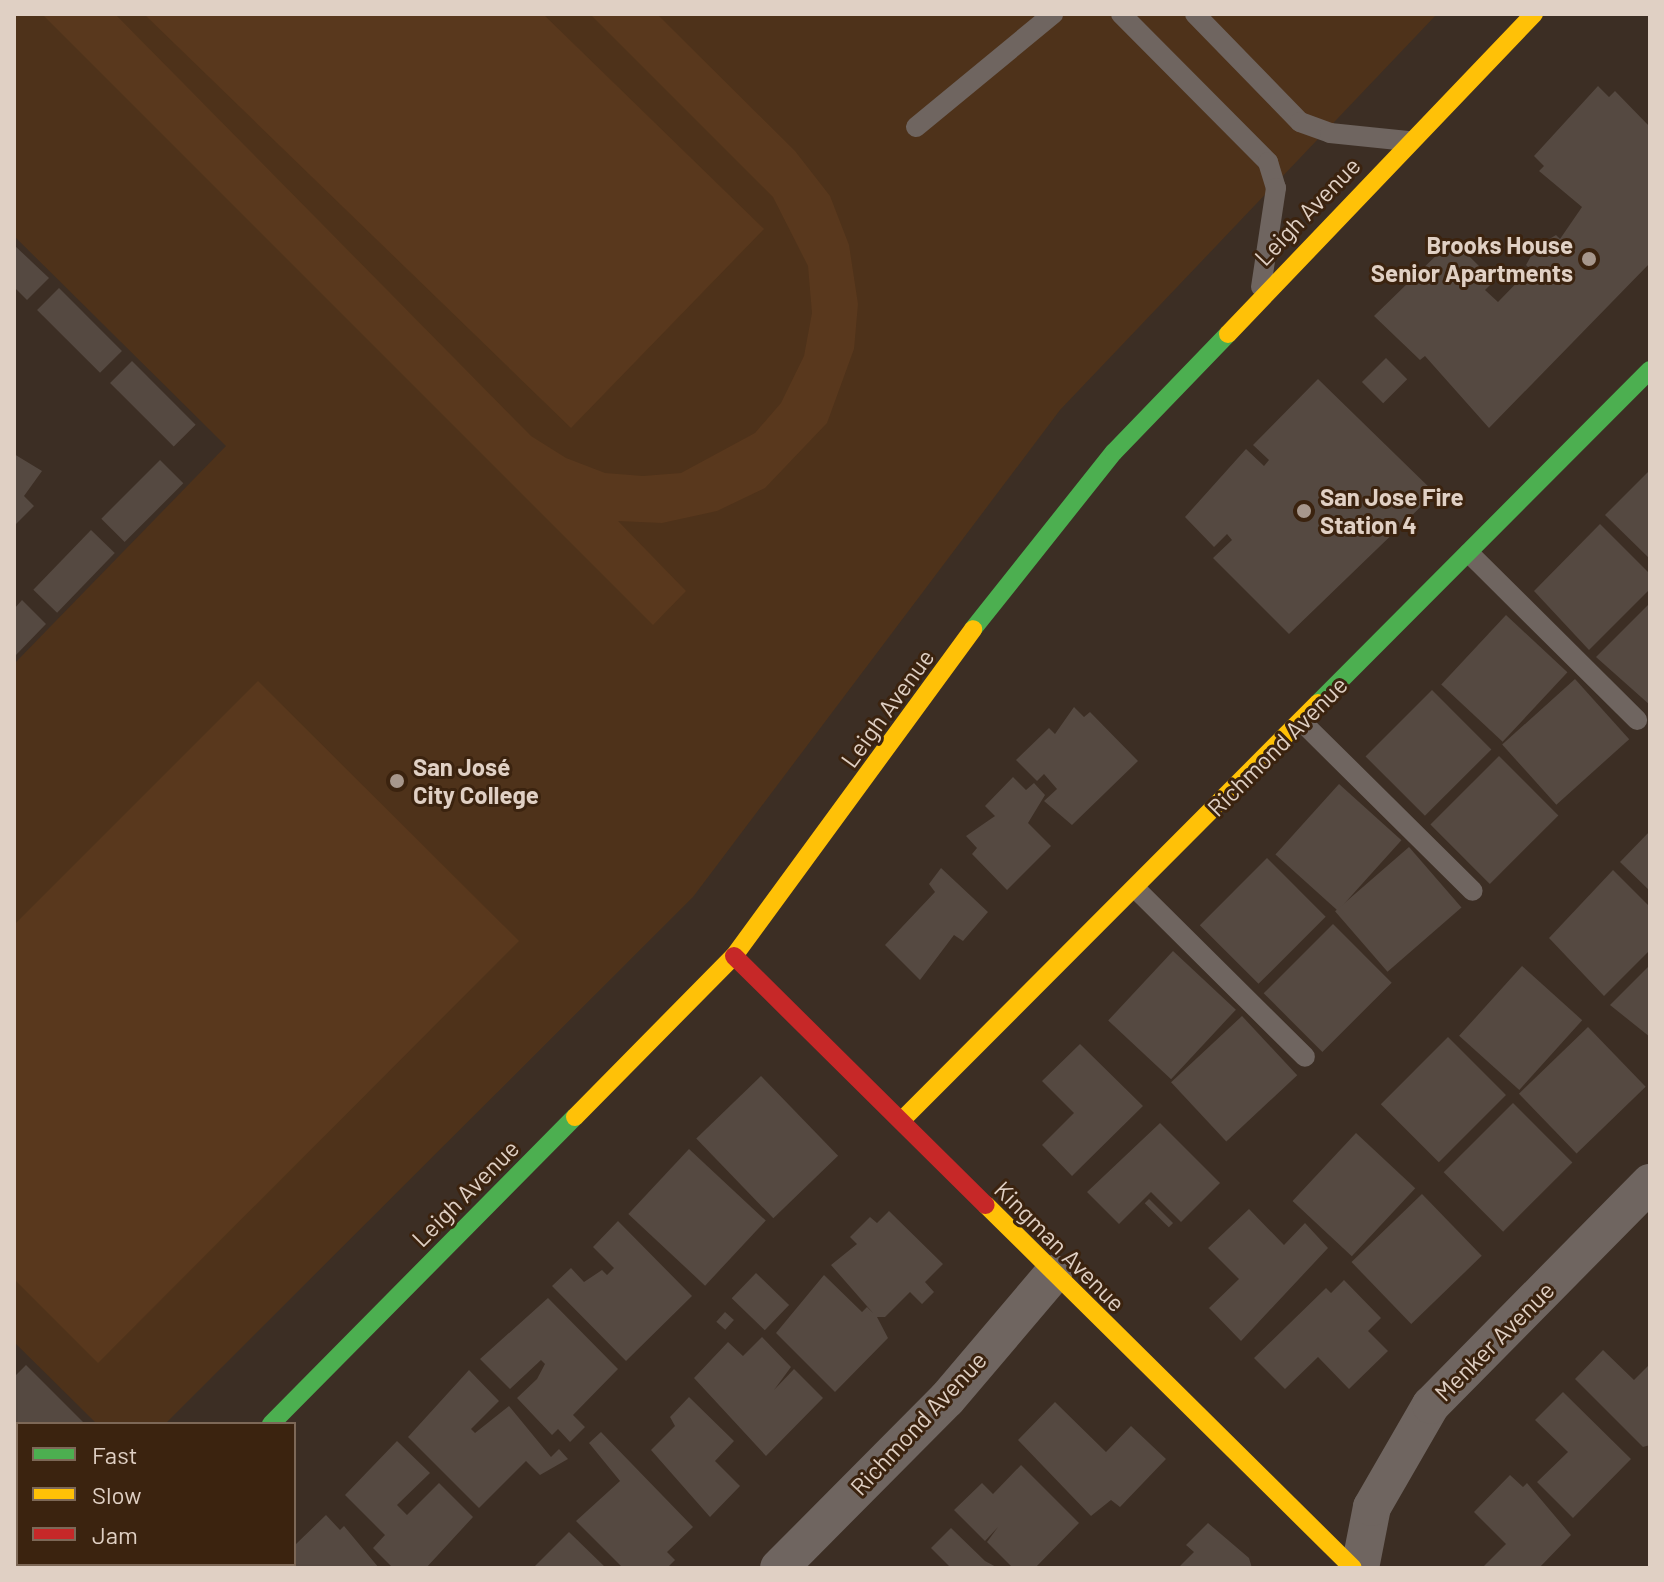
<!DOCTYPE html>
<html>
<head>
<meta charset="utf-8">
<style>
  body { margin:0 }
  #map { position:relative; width:1664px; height:1582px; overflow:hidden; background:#3c2e24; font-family:Barlow,sans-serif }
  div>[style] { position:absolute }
  .built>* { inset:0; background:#4e321a }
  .green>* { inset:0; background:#59381d }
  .building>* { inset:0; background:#554941; transform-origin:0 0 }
  .lane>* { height:20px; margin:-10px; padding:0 10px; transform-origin:10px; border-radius:10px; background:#6f6560 }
  .street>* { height:38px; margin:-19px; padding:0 19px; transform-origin:19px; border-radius:19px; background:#6f6560 }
  .fast>* { height:18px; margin:-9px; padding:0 9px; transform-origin:9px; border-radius:9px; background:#4caf50 }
  .slow>* { height:18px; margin:-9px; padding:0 9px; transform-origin:9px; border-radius:9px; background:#ffc107 }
  .jam>* { height:18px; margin:-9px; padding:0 9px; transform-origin:9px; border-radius:9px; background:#c62828 }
  .dots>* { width:22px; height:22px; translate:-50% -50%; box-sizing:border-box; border:4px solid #3b230f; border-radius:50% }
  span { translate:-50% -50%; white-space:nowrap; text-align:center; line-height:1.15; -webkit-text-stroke:6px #3b230f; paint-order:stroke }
  .street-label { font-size:24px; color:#e0d0c4 }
  .poi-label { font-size:24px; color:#e0d0c4; font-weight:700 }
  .right { translate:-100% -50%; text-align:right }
  .left { translate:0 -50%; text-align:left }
  .frame { position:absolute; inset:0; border:16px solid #e0d0c4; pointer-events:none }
  .legend { position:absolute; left:16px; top:1422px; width:280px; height:144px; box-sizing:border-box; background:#3b230f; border:2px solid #7d6857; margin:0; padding:10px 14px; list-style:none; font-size:24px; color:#e0d0c4 }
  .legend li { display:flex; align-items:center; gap:16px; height:40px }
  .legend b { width:40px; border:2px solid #7d6857 }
</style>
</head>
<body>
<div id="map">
  <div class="built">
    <i style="clip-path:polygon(14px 14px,1437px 14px,1060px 410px,693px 897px,165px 1424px,97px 1424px,14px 1342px,14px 664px,226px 446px,14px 236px)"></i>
  </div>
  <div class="green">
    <i style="clip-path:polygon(42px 14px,115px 14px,531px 436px,566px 458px,605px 473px,643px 476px,681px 473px,755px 433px,781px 403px,804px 356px,812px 313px,808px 266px,773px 197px,590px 14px,657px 14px,795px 151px,830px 196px,849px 245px,858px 304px,854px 349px,827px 423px,765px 488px,717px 511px,662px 523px,618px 521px,686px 591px,653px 625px)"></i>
    <i style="clip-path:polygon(144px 14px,543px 14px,764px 229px,571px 428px)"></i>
    <i style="clip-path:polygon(258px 681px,519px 941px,98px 1363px,14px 1279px,14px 925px)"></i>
  </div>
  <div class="building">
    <i style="clip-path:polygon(1598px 86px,1609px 97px,1615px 91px,1650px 127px,1650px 263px,1489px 428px,1425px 356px,1420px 360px,1374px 316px,1447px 245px,1457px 255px,1462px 249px,1479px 266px,1491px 284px,1485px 290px,1498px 302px,1530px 269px,1526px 265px,1536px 247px,1556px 235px,1560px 239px,1582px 207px,1539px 171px,1544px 166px,1534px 156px)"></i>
    <i style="clip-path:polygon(14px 245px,49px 278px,27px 300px,14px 287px)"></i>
    <i style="left:59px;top:288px;width:89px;height:31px;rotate:45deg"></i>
    <i style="left:1386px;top:358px;width:30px;height:34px;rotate:45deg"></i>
    <i style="left:132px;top:361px;width:90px;height:31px;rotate:45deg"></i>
    <i style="clip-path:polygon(1318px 379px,1435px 493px,1289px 634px,1213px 558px,1232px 540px,1227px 534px,1214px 547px,1185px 517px,1246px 449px,1264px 466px,1269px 460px,1253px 445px)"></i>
    <i style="clip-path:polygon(14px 454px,42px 471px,24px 496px,34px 506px,14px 526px)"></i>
    <i style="left:160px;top:460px;width:33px;height:83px;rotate:45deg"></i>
    <i style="clip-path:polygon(1650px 470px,1650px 559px,1605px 515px)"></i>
    <i style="clip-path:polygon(1600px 524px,1650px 574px,1650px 589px,1589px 650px,1534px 591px)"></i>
    <i style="left:91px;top:530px;width:33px;height:83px;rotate:44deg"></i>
    <i style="clip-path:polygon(22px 600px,46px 624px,14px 657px,14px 609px)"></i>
    <i style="clip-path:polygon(1650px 603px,1650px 705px,1596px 657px)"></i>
    <i style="left:1506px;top:615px;width:84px;height:95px;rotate:43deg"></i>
    <i style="left:1575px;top:679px;width:81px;height:98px;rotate:48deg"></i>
    <i style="left:1432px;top:690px;width:84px;height:94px;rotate:45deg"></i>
    <i style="clip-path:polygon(1074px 707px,1084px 717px,1090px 712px,1138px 761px,1072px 825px,1044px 801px,1057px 789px,1044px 774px,1037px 781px,1016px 760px,1049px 728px,1055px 734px)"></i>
    <i style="left:1499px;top:756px;width:84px;height:97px;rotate:45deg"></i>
    <i style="clip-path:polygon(1013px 777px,1026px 790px,1034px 783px,1045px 795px,1028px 823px,1051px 846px,1007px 890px,972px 854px,977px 848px,966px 836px,995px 816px,985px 806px)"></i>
    <i style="left:1339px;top:784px;width:84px;height:95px;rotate:42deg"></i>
    <i style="clip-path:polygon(1650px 831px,1650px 891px,1620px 862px)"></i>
    <i style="left:1409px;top:847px;width:80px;height:98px;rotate:49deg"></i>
    <i style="left:1267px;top:858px;width:83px;height:95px;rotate:45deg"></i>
    <i style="clip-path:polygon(941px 868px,988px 912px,963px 941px,954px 935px,920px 980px,885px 945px,935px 892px,929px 884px)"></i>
    <i style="clip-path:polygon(1613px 870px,1650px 907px,1650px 950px,1604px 996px,1549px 938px)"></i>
    <i style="left:1333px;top:924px;width:83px;height:98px;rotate:45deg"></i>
    <i style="left:1173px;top:951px;width:86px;height:95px;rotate:43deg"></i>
    <i style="clip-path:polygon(1650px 965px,1650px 1037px,1610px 1005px)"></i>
    <i style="left:1522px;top:966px;width:81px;height:94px;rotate:42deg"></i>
    <i style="left:1242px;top:1016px;width:81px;height:97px;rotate:47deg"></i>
    <i style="left:1588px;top:1027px;width:83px;height:96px;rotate:46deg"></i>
    <i style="left:1448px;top:1037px;width:82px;height:95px;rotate:45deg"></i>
    <i style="clip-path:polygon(1080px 1044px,1143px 1106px,1072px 1176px,1042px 1145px,1074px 1113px,1042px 1081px)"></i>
    <i style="left:761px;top:1076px;width:111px;height:90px;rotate:46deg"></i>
    <i style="left:1513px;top:1103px;width:84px;height:98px;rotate:45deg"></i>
    <i style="clip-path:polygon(1160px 1123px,1220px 1183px,1181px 1222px,1151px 1192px,1119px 1224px,1087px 1192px)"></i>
    <i style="left:1356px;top:1133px;width:81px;height:93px;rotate:43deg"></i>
    <i style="left:689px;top:1149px;width:105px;height:89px;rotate:43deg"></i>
    <i style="left:1422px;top:1194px;width:86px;height:98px;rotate:46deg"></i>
    <i style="left:1149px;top:1199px;width:34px;height:6px;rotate:45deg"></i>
    <i style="clip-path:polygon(1249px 1209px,1284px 1245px,1305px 1223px,1328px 1248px,1241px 1341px,1209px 1308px,1239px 1279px,1208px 1248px)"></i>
    <i style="clip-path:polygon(889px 1211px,943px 1264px,925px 1282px,934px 1292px,922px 1304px,910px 1292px,885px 1317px,877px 1317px,888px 1338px,835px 1392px,776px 1333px,824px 1275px,862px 1312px,867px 1307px,873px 1313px,831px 1265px,857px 1244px,850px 1237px,870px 1217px,877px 1223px)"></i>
    <i style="clip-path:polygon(618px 1221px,692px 1296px,626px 1361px,552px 1286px,571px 1268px,584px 1282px,602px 1270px,607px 1275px,614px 1268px,593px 1247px)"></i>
    <i style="left:756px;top:1273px;width:46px;height:35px;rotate:44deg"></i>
    <i style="clip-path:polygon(1344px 1280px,1381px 1318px,1368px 1331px,1388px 1351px,1349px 1389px,1318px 1357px,1285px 1389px,1254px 1358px,1326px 1288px,1331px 1293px)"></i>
    <i style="clip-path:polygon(548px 1298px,618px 1369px,573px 1415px,585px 1427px,570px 1442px,558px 1429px,552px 1435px,517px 1398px,537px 1379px,545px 1364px,541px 1360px,510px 1389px,480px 1359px)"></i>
    <i style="left:725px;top:1312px;width:12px;height:13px;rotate:42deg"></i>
    <i style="clip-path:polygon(762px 1337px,791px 1367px,774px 1390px,794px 1369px,823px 1398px,766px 1456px,694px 1378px,728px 1342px,743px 1356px)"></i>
    <i style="clip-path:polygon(1603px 1350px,1634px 1380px,1650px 1364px,1650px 1445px,1643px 1447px,1575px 1379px)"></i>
    <i style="clip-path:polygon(26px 1365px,85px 1424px,18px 1424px,14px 1434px,14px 1377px)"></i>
    <i style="clip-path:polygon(469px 1370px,499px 1401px,471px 1429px,475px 1433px,509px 1406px,551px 1457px,559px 1449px,568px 1459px,540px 1475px,526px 1461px,479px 1508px,408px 1437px)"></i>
    <i style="clip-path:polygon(1563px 1392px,1631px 1459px,1573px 1518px,1537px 1482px,1568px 1452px,1535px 1420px)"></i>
    <i style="clip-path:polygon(689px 1397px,734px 1441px,715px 1461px,740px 1486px,710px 1517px,651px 1450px,675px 1426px,670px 1417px)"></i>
    <i style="clip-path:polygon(1055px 1402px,1106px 1452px,1131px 1426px,1166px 1459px,1120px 1507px,1111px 1500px,1091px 1516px,1018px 1440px)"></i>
    <i style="clip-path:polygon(601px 1432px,693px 1527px,667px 1552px,675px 1560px,667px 1568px,623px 1568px,576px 1521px,620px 1481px,589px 1443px)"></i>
    <i style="clip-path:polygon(397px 1441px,430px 1473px,397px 1505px,407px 1515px,439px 1483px,473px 1517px,426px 1568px,393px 1568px,373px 1548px,385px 1535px,345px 1495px)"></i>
    <i style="clip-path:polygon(1021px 1465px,1079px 1523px,1035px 1568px,1013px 1568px,987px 1542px,998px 1527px,985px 1541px,954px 1510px,982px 1483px,993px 1494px)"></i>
    <i style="clip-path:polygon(1510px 1475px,1523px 1487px,1527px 1483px,1571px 1535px,1539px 1568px,1482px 1568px,1506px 1544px,1474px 1512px)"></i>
    <i style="clip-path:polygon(326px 1515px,340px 1530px,344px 1526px,379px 1568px,273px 1568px,294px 1564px,296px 1544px)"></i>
    <i style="clip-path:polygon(1208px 1523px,1249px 1558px,1252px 1568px,1178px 1568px,1194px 1552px,1186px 1545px)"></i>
    <i style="clip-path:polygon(951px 1528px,985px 1561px,998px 1568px,951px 1568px,931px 1548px)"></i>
    <i style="clip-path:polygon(569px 1532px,606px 1568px,533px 1568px)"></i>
  </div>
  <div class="lane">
    <i style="left:1121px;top:14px;width:209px;rotate:45.2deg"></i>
    <i style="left:1268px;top:162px;width:27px;rotate:73deg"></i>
    <i style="left:1276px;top:188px;width:100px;rotate:98.6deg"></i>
    <i style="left:1195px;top:14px;width:151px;rotate:45.8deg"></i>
    <i style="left:1300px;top:122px;width:32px;rotate:20deg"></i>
    <i style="left:1330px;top:133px;width:78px;rotate:5.9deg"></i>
    <i style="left:916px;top:127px;width:178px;rotate:-39.5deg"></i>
    <i style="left:1469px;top:553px;width:237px;rotate:44.8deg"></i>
    <i style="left:1302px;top:722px;width:240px;rotate:44.7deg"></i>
    <i style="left:1136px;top:889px;width:238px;rotate:44.8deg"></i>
  </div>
  <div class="street">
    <i style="left:779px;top:1568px;width:238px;rotate:-45.2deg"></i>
    <i style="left:947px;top:1399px;width:164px;rotate:-49.7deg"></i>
    <i style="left:1360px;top:1568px;width:62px;rotate:-78.9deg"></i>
    <i style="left:1372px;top:1507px;width:118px;rotate:-60deg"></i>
    <i style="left:1431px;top:1405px;width:312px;rotate:-45.4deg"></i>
  </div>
  <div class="fast">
    <i style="left:973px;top:629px;width:226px;rotate:-51.5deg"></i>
    <i style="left:1114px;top:452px;width:164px;rotate:-46deg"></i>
    <i style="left:1318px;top:703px;width:470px;rotate:-45.1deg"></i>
    <i style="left:271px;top:1424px;width:432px;rotate:-45.3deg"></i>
    <i style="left:129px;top:1568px;width:6px;rotate:-45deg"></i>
  </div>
  <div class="slow">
    <i style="left:1228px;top:334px;width:443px;rotate:-46.3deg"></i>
    <i style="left:575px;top:1117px;width:226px;rotate:-45.4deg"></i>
    <i style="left:734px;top:956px;width:405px;rotate:-53.8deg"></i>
    <i style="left:902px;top:1120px;width:589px;rotate:-45.07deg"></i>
    <i style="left:986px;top:1205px;width:516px;rotate:44.69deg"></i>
  </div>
  <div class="jam">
    <i style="left:734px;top:956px;width:354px;rotate:44.7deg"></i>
  </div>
  <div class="dots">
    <i style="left:1589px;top:259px;background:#a7978c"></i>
    <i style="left:1304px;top:511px;background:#a7978c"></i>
    <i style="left:397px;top:781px;background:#a7978c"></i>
  </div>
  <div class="street-label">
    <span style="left:1307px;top:211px;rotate:-46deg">Leigh Avenue</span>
    <span style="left:887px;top:708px;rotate:-54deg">Leigh Avenue</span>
    <span style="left:1277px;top:746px;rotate:-45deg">Richmond Avenue</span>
    <span style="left:465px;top:1193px;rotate:-45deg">Leigh Avenue</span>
    <span style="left:1060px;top:1246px;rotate:45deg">Kingman Avenue</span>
    <span style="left:1494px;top:1341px;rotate:-45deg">Menker Avenue</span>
    <span style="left:918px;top:1423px;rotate:-47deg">Richmond Avenue</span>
  </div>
  <div class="poi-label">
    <span class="right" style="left:1573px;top:259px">Brooks House<br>Senior Apartments</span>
    <span class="left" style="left:1320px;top:511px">San Jose Fire<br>Station 4</span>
    <span class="left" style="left:413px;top:781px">San José<br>City College</span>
  </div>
  <div class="frame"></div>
  <ul class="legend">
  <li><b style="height:10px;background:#4caf50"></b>Fast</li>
  <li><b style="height:10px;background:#ffc107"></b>Slow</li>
  <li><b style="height:10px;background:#c62828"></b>Jam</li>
  </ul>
</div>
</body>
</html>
